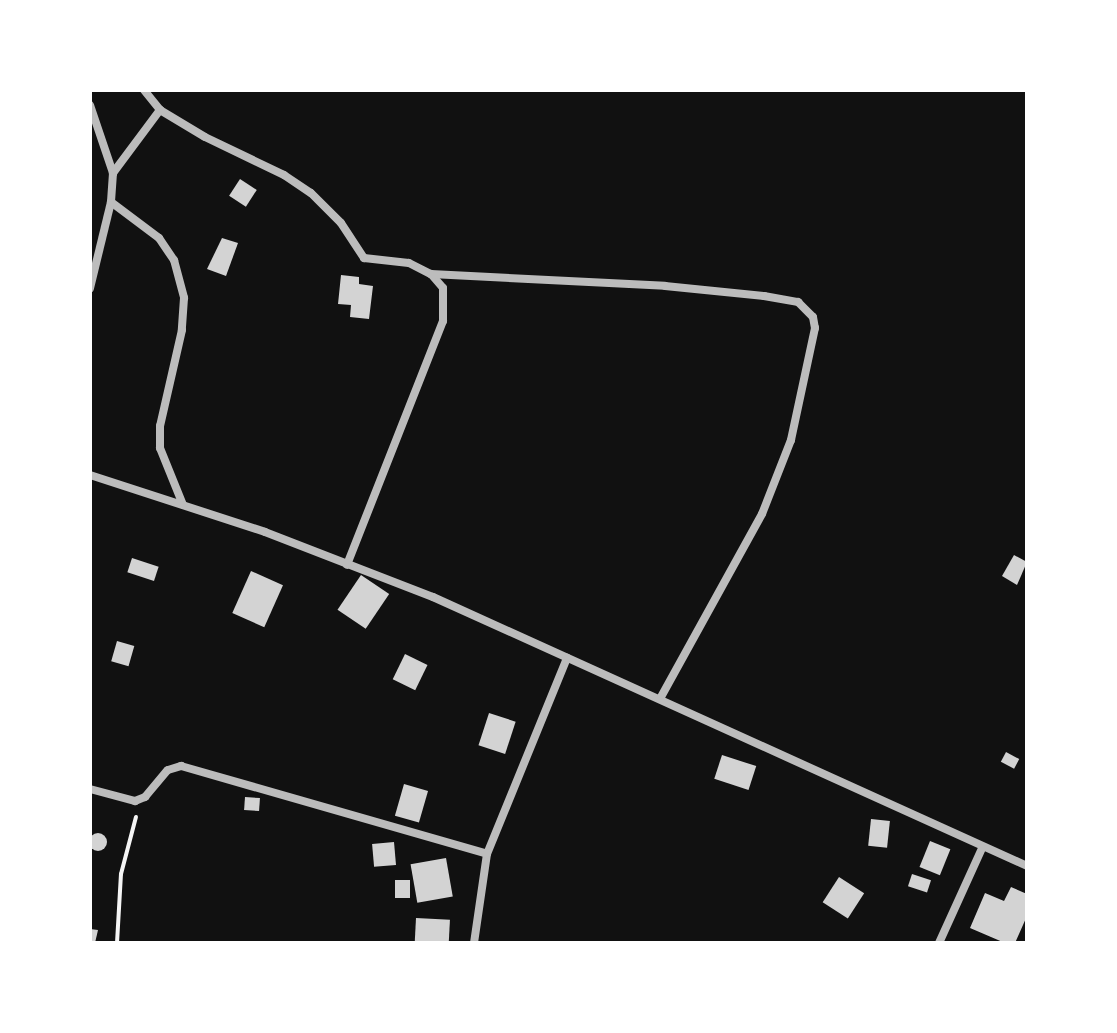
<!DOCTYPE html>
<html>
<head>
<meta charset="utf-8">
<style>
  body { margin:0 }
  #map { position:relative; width:1117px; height:1033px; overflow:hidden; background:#111; font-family:Arial,sans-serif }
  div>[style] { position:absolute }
  .building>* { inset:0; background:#d3d3d3; transform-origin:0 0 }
  .round { border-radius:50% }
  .path>* { height:4px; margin:-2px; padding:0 2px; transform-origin:2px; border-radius:2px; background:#f5f5f5 }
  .minor>* { height:8px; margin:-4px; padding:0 4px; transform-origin:4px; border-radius:4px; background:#bcbcbc }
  span { translate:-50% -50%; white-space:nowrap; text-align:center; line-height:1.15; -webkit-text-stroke:6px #fff; paint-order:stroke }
  .frame { position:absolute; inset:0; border:92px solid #fff; pointer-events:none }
</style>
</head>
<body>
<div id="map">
  <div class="building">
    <i style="left:240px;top:179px;width:20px;height:20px;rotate:33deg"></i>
    <i style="clip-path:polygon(222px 238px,238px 243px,226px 276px,207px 269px)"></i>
    <i style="clip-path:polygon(341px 275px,359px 277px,359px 284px,373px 286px,369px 319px,350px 317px,351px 305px,338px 304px)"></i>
    <i style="clip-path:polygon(1014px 555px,1027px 562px,1017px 585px,1002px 576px)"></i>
    <i style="left:132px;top:558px;width:28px;height:15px;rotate:18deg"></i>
    <i style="left:251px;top:571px;width:35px;height:46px;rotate:24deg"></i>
    <i style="left:361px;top:575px;width:34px;height:42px;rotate:34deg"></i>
    <i style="left:117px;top:641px;width:18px;height:21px;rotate:16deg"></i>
    <i style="left:405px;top:654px;width:25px;height:28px;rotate:26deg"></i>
    <i style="left:489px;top:713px;width:28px;height:34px;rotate:18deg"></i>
    <i style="left:1006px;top:752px;width:15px;height:11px;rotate:28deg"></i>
    <i style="left:722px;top:755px;width:36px;height:25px;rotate:18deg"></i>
    <i style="left:404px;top:784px;width:25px;height:33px;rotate:16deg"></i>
    <i style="left:245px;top:797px;width:15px;height:13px;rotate:4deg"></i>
    <i style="left:871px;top:819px;width:19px;height:27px;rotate:6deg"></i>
    <i class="round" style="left:89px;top:833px;width:18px;height:18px"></i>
    <i style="left:930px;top:841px;width:22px;height:28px;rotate:22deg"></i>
    <i style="left:394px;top:842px;width:23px;height:22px;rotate:85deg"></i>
    <i style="left:446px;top:858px;width:39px;height:36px;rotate:80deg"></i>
    <i style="left:912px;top:874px;width:20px;height:13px;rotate:18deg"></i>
    <i style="left:839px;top:877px;width:30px;height:30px;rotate:33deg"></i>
    <i style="left:395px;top:880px;width:15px;height:18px"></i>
    <i style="clip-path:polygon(1011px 887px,1027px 894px,1027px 916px,1015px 943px,1005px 943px,970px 928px,985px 893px,1004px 901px)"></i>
    <i style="left:416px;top:918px;width:34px;height:25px;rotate:3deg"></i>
    <i style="clip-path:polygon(90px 929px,98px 930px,95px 943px,90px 943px)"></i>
  </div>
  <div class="path">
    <i style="left:117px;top:943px;width:69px;rotate:-86.7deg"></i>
    <i style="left:121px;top:874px;width:59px;rotate:-75.3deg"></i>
  </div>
  <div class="minor">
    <i style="left:144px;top:90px;width:26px;rotate:51deg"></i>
    <i style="left:160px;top:110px;width:52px;rotate:31deg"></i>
    <i style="left:205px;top:137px;width:88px;rotate:25.7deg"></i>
    <i style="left:284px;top:175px;width:32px;rotate:34deg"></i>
    <i style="left:311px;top:193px;width:42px;rotate:45deg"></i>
    <i style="left:341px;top:223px;width:42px;rotate:56.7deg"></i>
    <i style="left:364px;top:258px;width:45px;rotate:6.3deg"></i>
    <i style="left:409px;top:263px;width:25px;rotate:27deg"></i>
    <i style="left:431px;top:274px;width:18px;rotate:49deg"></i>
    <i style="left:443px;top:288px;width:33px;rotate:90deg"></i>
    <i style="left:443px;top:321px;width:262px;rotate:111.5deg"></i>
    <i style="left:90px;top:105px;width:72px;rotate:71.3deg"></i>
    <i style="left:113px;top:173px;width:29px;rotate:94deg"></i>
    <i style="left:111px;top:202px;width:89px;rotate:103.7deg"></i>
    <i style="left:113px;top:173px;width:79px;rotate:-53.3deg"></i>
    <i style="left:111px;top:202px;width:60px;rotate:36.9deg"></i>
    <i style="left:159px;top:238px;width:27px;rotate:56deg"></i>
    <i style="left:174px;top:260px;width:39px;rotate:75deg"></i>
    <i style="left:184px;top:298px;width:32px;rotate:94deg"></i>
    <i style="left:182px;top:330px;width:98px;rotate:102.9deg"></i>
    <i style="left:160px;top:426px;width:22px;rotate:90deg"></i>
    <i style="left:160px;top:448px;width:61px;rotate:68deg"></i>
    <i style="left:431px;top:274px;width:234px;rotate:2.9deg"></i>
    <i style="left:665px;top:286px;width:100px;rotate:5.8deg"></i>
    <i style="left:764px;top:296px;width:35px;rotate:10deg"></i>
    <i style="left:798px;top:302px;width:21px;rotate:45deg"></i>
    <i style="left:813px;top:317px;width:11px;rotate:80deg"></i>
    <i style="left:815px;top:328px;width:115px;rotate:102.1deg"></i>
    <i style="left:791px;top:440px;width:79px;rotate:111.4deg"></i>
    <i style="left:762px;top:514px;width:211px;rotate:118.9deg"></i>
    <i style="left:90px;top:475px;width:184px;rotate:18deg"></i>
    <i style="left:265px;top:532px;width:180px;rotate:21.2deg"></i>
    <i style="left:433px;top:597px;width:652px;rotate:24.36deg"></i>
    <i style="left:90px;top:789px;width:47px;rotate:14.9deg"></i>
    <i style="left:135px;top:801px;width:11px;rotate:-22deg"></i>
    <i style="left:145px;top:797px;width:35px;rotate:-50deg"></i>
    <i style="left:168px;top:770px;width:14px;rotate:-17deg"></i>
    <i style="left:181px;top:766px;width:318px;rotate:16deg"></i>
    <i style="left:474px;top:943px;width:90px;rotate:-81.7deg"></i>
    <i style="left:487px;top:854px;width:212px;rotate:-67.8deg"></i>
    <i style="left:939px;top:943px;width:104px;rotate:-65.6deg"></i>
  </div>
  <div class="frame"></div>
</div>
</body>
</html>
